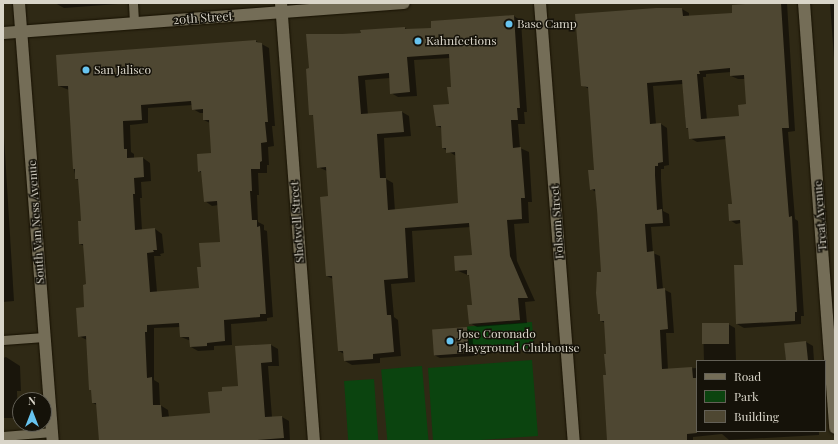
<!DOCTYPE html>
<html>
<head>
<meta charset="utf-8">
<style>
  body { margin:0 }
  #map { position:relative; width:838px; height:444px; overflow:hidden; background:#2f2915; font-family:"Playfair Display",serif }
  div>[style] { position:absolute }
  .green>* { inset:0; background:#0b440f; transform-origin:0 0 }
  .shadow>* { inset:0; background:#0007 }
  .building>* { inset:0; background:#4e4732; transform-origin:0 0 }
  .roads { filter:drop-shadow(0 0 1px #171101) drop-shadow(0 0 1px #171101) }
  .service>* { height:9px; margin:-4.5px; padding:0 4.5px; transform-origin:4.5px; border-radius:4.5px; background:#746d57 }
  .minor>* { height:12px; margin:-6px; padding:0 6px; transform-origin:6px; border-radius:6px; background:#746d57 }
  .tertiary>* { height:12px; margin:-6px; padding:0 6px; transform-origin:6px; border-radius:6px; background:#746d57 }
  .secondary>* { height:12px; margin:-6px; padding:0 6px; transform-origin:6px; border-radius:6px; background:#746d57 }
  .dots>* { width:11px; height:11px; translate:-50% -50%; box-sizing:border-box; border:2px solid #151209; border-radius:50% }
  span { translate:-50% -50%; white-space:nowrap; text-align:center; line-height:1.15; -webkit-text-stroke:3px #151209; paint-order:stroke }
  .street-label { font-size:12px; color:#d9d5c9 }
  .poi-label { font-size:12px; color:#d9d5c9 }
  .left { translate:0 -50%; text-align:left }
  .frame { position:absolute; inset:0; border:4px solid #d9d5c9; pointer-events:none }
  .legend { position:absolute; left:696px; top:360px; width:130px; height:72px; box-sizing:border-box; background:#151209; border:1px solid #636056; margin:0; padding:5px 7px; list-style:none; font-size:12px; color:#d9d5c9 }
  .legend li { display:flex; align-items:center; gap:8px; height:20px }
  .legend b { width:20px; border:1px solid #636056 }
  .north { position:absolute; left:12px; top:392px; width:40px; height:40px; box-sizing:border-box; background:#151209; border:1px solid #636056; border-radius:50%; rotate:0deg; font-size:11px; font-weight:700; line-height:16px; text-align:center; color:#d9d5c9 }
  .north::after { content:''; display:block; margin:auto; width:14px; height:18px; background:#67c4f0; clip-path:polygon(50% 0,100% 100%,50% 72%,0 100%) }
</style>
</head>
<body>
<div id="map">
  <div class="green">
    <i style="left:532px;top:322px;width:26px;height:65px;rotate:86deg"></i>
    <i style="clip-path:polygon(532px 360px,538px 436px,466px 441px,433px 441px,428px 368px)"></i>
    <i style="left:422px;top:366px;width:75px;height:41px;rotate:85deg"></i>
    <i style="left:374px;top:379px;width:62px;height:30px;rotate:86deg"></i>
  </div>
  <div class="shadow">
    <i style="clip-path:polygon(55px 3px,118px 3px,118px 4px,64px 8px)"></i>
    <i style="clip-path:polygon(evenodd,759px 3px,787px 3px,795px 131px,788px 132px,795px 219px,798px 221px,804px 316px,801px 316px,801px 324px,744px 328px,737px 324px,744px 266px,741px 223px,736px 224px,730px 220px,733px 205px,727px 139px,697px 142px,690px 138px,689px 129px,686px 128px,683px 84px,653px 86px,656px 124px,661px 124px,667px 128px,669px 165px,664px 166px,664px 169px,661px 169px,661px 179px,663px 211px,669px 214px,670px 226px,651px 227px,653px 253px,660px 256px,663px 289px,671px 293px,674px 333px,666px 333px,668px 370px,697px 368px,697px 431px,819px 431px,819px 435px,729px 440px,722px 434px,693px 437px,693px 441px,608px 441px,604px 376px,607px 376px,607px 355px,605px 323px,601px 321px,601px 315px,599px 313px,602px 273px,596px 192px,591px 189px,595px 171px,589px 89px,582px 85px,656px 9px,682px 9px,689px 13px,689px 17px,733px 14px,759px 3px,731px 72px,731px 76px,738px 79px,745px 79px,747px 105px,740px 117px,707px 120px,703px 77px,706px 77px,706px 74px,731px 72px)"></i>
    <i style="clip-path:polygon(830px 3px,835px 3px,835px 72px)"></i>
    <i style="clip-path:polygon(evenodd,514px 16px,521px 21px,527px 112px,524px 112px,525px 124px,518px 124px,520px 148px,529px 152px,532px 202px,528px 202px,529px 223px,514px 224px,517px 261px,535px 301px,525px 302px,527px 323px,477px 327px,470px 323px,473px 306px,470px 276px,456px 270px,473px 256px,471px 227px,412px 231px,415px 282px,391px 284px,394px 317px,398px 320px,401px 356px,380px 358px,380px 363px,352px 365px,345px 361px,344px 354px,339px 351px,333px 279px,327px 276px,329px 197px,327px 171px,318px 167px,314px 116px,310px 114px,310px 69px,342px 35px,405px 28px,408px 30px,432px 29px,514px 16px,450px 58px,452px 88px,450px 105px,437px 126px,442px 128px,443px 148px,456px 156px,459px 204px,395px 211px,393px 183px,386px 179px,384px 138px,411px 136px,409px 116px,402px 112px,368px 115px,365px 80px,390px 78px,391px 93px,398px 97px,417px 96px,414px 60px,450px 58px)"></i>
    <i style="clip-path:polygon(evenodd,256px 41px,269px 48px,275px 126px,272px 126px,274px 146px,268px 147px,269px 165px,267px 165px,267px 173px,258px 173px,259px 195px,257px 195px,258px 222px,264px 225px,264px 230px,267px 231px,273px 317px,267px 318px,267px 321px,231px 324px,232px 345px,214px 346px,214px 350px,198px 351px,191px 347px,191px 341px,181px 337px,180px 327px,154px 328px,154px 380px,159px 383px,160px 405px,168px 410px,169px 417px,211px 414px,223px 392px,239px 387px,271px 345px,278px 349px,279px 366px,268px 366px,272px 417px,282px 417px,289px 421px,290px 441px,100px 441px,97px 405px,93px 403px,87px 340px,79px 336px,86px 308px,87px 285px,84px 246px,80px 244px,82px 222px,79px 180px,76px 179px,74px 169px,69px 90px,59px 86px,256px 41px,193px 105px,193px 109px,200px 113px,204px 113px,204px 120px,210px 123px,212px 154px,199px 171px,202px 173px,205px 201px,212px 206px,219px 205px,221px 243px,202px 267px,200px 289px,157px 292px,154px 256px,161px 256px,160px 254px,164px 253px,162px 234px,155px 229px,142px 230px,140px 198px,142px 198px,141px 182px,151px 181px,150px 163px,143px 158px,134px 159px,134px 154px,131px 152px,130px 125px,148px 123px,148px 108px,193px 105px)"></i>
    <i style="clip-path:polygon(3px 120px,14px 301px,3px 302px)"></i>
    <i style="clip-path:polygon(728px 324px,735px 328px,736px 361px,704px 361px,703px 325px)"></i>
    <i style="clip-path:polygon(466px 328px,472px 331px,474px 356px,440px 358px,434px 355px)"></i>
    <i style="clip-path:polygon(806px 342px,813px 346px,814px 361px,786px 361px,785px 344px)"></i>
    <i style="clip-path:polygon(6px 357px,20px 366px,21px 391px,17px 391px,18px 418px,3px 418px,3px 358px)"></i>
  </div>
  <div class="building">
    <i style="clip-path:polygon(evenodd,758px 3px,781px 3px,789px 128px,782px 128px,789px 217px,792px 216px,797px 312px,795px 312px,795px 321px,736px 324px,734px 265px,743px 265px,740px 220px,729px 221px,728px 204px,732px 204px,725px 136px,689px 139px,688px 128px,686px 128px,682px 80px,647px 83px,650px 124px,661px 123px,663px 162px,658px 163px,658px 166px,655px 166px,655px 175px,657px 210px,662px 209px,663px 223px,645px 224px,647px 252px,654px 251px,657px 289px,665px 288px,668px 329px,660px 330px,662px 369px,692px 367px,693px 378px,697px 378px,697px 433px,687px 434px,687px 440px,607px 441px,603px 375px,606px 375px,604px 354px,606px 354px,604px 321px,600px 321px,600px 314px,598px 314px,596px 293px,597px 272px,601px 272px,597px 210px,595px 189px,590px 190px,588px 170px,594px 170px,588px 87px,581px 86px,575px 14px,656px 8px,682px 8px,683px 16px,732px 13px,732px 5px,758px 3px,730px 68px,730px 76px,744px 75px,746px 104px,738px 105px,739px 116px,701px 119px,697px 74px,700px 74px,699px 71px,730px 68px)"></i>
    <i style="clip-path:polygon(evenodd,514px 15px,520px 108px,517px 108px,518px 120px,511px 120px,513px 148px,521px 147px,525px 198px,521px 198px,522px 219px,507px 220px,510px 256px,528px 298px,518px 298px,520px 320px,469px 324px,467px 305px,472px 305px,469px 275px,467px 275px,467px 270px,455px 271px,454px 256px,472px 255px,469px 223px,405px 228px,408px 278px,384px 280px,387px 315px,391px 315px,394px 352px,373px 354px,373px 359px,344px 361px,343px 351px,338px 351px,332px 276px,326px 276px,320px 197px,328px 196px,326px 167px,317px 168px,313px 115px,309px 115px,306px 69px,309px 68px,306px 34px,342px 34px,361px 33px,360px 30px,405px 27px,405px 29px,431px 28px,431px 21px,514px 15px,449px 54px,451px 87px,447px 87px,449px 104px,433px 105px,436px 126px,441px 126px,442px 148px,446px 148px,446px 153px,455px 152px,458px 203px,388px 210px,386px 178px,380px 178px,377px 134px,404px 132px,402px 111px,361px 114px,358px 76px,389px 73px,390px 94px,410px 92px,407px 57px,449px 54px)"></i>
    <i style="clip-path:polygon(evenodd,256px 40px,256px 42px,262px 43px,268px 122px,265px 122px,267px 142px,261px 143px,262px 161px,260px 162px,260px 169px,251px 169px,252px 191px,250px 191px,252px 220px,257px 220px,257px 227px,260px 226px,266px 314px,260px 314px,260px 317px,224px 320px,225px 341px,207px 343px,207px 346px,190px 347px,189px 337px,180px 337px,179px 323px,147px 325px,147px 332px,145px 332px,147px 378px,152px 377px,153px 405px,161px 405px,162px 417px,210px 413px,208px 392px,222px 391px,222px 387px,238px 386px,235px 346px,271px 344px,272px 362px,261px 363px,265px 417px,282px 416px,284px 438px,246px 441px,99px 441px,96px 403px,92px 403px,91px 390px,89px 390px,86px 336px,78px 337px,76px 308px,84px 307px,83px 285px,86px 284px,84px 256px,83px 244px,79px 244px,78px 221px,81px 221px,80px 205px,78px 179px,75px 179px,75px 169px,73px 169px,68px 86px,58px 86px,56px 55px,256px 40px,191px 101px,192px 110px,203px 109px,203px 120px,209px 120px,211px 153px,197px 154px,198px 172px,201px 171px,204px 202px,217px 201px,220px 242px,199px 243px,201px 267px,197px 267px,199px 288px,150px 292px,147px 253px,154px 252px,153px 250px,157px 250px,155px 228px,135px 230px,133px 194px,135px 194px,134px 178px,144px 177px,143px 157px,127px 158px,127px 149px,124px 149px,123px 121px,142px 120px,141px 105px,191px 101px)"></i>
    <i style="left:729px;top:323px;width:21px;height:27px;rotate:90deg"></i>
    <i style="left:467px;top:327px;width:26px;height:35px;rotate:86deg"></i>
    <i style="left:806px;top:341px;width:20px;height:22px;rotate:84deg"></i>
  </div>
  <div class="roads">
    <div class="service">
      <i style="left:133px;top:3px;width:20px;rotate:87deg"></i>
      <i style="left:3px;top:340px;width:41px;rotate:-4.2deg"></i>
      <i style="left:3px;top:436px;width:49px;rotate:-4.7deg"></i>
    </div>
    <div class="minor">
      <i style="left:281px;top:3px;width:439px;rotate:85.7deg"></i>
      <i style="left:804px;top:3px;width:426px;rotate:85.8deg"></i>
      <i style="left:3px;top:33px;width:402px;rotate:-4.3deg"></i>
    </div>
    <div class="tertiary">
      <i style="left:540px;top:3px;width:439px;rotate:85.6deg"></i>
    </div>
    <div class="secondary">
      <i style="left:19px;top:3px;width:439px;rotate:85.6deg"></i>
    </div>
  </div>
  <div class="dots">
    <i style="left:509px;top:24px;background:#67c4f0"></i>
    <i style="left:418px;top:41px;background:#67c4f0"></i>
    <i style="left:86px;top:70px;background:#67c4f0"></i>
    <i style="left:450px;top:341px;background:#67c4f0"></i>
  </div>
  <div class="street-label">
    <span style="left:203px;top:18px;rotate:-4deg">20th Street</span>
    <span style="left:820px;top:216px;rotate:-94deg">Treat Avenue</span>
    <span style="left:36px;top:222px;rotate:-94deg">South Van Ness Avenue</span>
    <span style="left:297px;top:222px;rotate:-94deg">Shotwell Street</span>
    <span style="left:557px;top:222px;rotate:-94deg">Folsom Street</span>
  </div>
  <div class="poi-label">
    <span class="left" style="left:517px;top:24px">Base Camp</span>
    <span class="left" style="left:426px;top:41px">Kahnfections</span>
    <span class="left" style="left:94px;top:70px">San Jalisco</span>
    <span class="left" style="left:458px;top:341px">Jose Coronado<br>Playground Clubhouse</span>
  </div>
  <div class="frame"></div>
  <ul class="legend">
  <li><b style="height:5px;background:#746d57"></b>Road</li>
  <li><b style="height:11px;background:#0b440f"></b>Park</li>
  <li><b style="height:11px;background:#4e4732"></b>Building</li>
  </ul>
  <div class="north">N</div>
</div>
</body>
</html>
